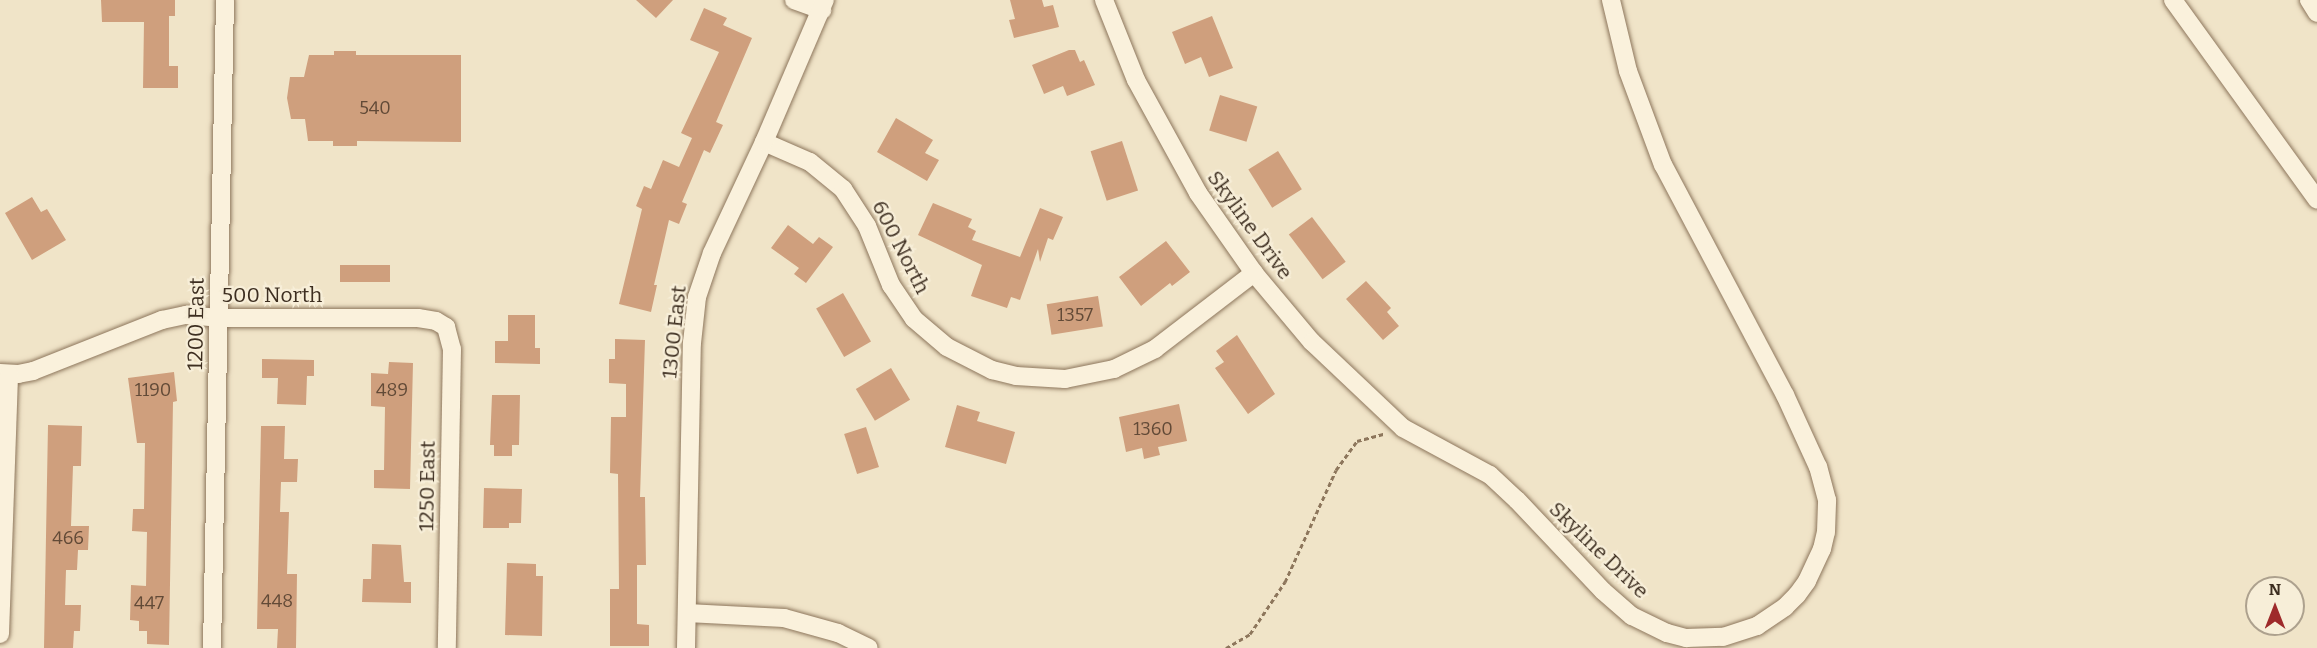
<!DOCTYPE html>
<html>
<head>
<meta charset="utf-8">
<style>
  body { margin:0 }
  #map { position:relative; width:2317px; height:648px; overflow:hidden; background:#f0e4c8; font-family:Bitter,serif }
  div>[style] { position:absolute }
  .building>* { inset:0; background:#cf9f7d; transform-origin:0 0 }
  .path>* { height:3px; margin-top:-1.5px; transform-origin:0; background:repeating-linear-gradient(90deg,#8d765c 0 4.5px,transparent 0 7.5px) }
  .roads { filter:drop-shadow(0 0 2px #8d765c) drop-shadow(0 0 2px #8d765c) }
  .minor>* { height:18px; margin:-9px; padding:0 9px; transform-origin:9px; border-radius:9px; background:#faf1dc }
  span { translate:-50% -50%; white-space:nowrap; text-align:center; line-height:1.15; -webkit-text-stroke:4.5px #f7eed8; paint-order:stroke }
  .number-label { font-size:18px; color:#624a37 }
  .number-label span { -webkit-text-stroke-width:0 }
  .street-label { font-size:21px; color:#3d2e20 }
  .north { position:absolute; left:2245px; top:576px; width:60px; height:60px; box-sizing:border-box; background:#f7eed8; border:2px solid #ada18e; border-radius:50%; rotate:0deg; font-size:16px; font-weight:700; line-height:24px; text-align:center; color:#3d2e20 }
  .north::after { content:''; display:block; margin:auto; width:21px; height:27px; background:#9e2a2b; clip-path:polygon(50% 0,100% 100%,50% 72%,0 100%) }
</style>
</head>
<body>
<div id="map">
  <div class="building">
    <i style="clip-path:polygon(101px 0,175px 0,175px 16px,169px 16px,169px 66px,178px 66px,178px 88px,143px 88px,144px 22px,102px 22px)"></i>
    <i style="clip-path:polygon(636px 0,673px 0,656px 18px)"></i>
    <i style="clip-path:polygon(1010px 0,1042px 0,1044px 7px,1053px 5px,1059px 27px,1014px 38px,1009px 20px,1015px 19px)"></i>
    <i style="clip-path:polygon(704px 8px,727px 18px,723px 25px,752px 38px,716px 122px,723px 125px,710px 153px,704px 150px,682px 202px,687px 204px,679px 224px,669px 220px,654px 285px,657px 285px,651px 312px,619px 304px,642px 209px,636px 206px,644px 186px,651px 189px,663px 160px,679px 167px,692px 138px,681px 133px,719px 52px,690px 40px)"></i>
    <i style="clip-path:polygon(1212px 16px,1233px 68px,1209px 77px,1201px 57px,1185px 64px,1172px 32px)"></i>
    <i style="clip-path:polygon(1069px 50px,1075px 50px,1080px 62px,1084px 60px,1095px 85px,1067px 96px,1063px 86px,1044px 94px,1032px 65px)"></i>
    <i style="clip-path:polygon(334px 51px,356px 51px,356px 55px,461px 55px,461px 142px,357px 141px,357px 146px,333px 146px,333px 141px,308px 141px,305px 119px,291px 119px,287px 98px,290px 77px,304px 77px,309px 55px,334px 55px)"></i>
    <i style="left:1220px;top:95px;width:39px;height:37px;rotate:17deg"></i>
    <i style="clip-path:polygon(896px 118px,933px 140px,925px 153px,939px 160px,927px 181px,877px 152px)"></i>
    <i style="left:1122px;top:141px;width:52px;height:33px;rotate:72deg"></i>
    <i style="left:1278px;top:151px;width:45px;height:35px;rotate:58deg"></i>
    <i style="clip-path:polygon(32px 197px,41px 212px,47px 209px,66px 240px,32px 260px,5px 213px)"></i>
    <i style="clip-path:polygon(933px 203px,972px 219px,968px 227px,976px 231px,972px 240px,1020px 257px,1040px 208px,1063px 217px,1053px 240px,1048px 238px,1040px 262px,1038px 249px,1020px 300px,1011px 297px,1007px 308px,971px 296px,982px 265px,918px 235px)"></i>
    <i style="left:1312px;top:217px;width:56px;height:29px;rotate:53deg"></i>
    <i style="clip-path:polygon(788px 225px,813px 244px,819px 237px,833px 247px,806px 283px,794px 274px,799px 268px,771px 248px)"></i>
    <i style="clip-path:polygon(1166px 241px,1190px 272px,1172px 286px,1170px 283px,1141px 306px,1119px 277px)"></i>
    <i style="left:340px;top:265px;width:50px;height:17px"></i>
    <i style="clip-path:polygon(1366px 281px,1391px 308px,1387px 312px,1399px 326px,1383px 340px,1346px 299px)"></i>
    <i style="left:843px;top:293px;width:56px;height:31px;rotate:60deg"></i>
    <i style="left:1098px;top:296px;width:31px;height:52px;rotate:81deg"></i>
    <i style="clip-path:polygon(508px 315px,535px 315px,535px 348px,540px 348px,540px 364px,495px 363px,495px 341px,508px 341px)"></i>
    <i style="clip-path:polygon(1237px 335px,1275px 394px,1248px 414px,1215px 368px,1224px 362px,1216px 351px)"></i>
    <i style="clip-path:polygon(615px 339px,645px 340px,640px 497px,645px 497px,646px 565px,637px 565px,637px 624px,649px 625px,649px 646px,610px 646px,610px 589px,619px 589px,618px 474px,610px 473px,611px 417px,626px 417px,626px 384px,609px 383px,609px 359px,615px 359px)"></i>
    <i style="clip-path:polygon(262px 359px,314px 360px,314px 376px,307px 376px,306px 405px,277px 404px,278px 378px,262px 378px)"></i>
    <i style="clip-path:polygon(389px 362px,413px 363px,410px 489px,374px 488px,374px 470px,384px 470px,385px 407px,371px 406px,371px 373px,388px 374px)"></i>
    <i style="left:891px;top:368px;width:37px;height:41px;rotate:59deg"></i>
    <i style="clip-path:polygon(174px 372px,177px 401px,173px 402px,169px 645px,147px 644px,147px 631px,139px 631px,139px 621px,130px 620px,131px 585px,146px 586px,147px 532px,132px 531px,133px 509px,144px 509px,145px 443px,137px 443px,128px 378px)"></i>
    <i style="clip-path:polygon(492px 395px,520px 395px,519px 445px,512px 445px,512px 456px,494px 456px,494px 445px,490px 445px)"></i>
    <i style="clip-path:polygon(1179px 404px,1187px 441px,1158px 447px,1160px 455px,1144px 459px,1142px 448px,1126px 452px,1119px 417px)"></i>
    <i style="clip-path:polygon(957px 405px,980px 412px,977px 421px,1015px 432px,1006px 464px,945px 447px)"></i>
    <i style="clip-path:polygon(48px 425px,82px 426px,81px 466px,73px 466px,71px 526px,89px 526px,88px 550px,78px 550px,77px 570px,66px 570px,65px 605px,81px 605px,80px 631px,74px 631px,73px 648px,44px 648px)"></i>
    <i style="clip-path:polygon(261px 426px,285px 426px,284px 459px,298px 459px,297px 482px,281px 482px,280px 512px,289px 512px,287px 574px,297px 574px,296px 648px,277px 648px,278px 629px,257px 629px)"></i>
    <i style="left:866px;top:427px;width:42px;height:23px;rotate:72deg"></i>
    <i style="clip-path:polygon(484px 488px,522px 489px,521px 523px,509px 523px,509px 528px,483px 528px)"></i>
    <i style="clip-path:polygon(372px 544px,401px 545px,404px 582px,411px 582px,411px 603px,362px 602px,363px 579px,371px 579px)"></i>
    <i style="clip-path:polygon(507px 563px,536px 564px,536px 576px,543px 576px,542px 636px,505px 635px)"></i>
  </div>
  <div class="path">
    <i style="left:1226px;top:648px;width:28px;rotate:-30deg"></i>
    <i style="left:1250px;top:634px;width:63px;rotate:-56.1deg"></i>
    <i style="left:1285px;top:582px;width:123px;rotate:-65.5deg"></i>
    <i style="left:1336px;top:470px;width:36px;rotate:-54deg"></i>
    <i style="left:1357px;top:441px;width:28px;rotate:-15deg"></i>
  </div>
  <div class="roads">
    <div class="minor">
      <i style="left:794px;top:0;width:30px;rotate:20deg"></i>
      <i style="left:1104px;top:0;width:86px;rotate:68.2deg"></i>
      <i style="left:1136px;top:80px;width:129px;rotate:61.2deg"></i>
      <i style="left:1198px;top:193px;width:98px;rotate:55deg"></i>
      <i style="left:1254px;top:273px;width:90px;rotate:50deg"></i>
      <i style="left:1312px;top:342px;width:125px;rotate:43.4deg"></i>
      <i style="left:1403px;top:428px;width:99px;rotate:28.4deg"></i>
      <i style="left:1490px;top:475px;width:37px;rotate:43deg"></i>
      <i style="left:1517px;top:500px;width:125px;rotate:46.6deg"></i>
      <i style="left:1603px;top:591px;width:38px;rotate:41deg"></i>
      <i style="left:1632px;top:616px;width:39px;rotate:26deg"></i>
      <i style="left:1667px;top:633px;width:20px;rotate:15deg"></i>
      <i style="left:1686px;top:638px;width:37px;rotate:-2deg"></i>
      <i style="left:1723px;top:637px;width:36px;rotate:-18deg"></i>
      <i style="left:1757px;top:626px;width:34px;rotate:-34deg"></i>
      <i style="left:1785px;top:607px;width:17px;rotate:-45deg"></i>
      <i style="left:1797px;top:595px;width:17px;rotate:-54deg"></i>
      <i style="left:1807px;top:581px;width:35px;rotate:-65deg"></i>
      <i style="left:1822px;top:549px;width:17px;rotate:-77deg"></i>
      <i style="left:1826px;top:532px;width:32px;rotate:-88deg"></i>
      <i style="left:1827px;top:500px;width:34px;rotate:-105deg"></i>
      <i style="left:1818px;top:467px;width:79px;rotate:-114.6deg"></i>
      <i style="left:1785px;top:395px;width:260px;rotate:-117.9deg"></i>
      <i style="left:1663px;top:165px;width:100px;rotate:-110.4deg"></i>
      <i style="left:1628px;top:71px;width:73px;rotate:-103.5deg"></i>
      <i style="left:2173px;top:0;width:246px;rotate:54.2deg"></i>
      <i style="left:2309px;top:0;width:15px;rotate:58deg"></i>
      <i style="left:764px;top:142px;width:50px;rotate:23.5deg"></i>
      <i style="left:810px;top:162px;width:43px;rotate:39.3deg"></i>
      <i style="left:843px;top:189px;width:44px;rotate:57deg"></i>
      <i style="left:867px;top:226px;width:64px;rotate:67.9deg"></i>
      <i style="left:891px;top:285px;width:41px;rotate:55.9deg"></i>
      <i style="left:914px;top:319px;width:43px;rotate:40.3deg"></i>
      <i style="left:947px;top:347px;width:51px;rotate:27.1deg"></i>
      <i style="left:992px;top:370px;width:25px;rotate:14deg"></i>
      <i style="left:1016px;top:376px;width:49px;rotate:3.5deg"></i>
      <i style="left:1065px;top:379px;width:50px;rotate:-11.5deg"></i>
      <i style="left:1114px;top:369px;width:46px;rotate:-26deg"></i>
      <i style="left:1155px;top:349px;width:125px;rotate:-37.5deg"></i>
      <i style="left:0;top:373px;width:18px;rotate:3deg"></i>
      <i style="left:18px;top:374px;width:15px;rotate:-11deg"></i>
      <i style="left:33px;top:371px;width:139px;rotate:-21.6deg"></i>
      <i style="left:162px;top:320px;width:25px;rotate:-12deg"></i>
      <i style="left:186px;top:315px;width:33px;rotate:5deg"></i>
      <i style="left:219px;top:318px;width:199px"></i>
      <i style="left:418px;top:318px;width:18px;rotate:9deg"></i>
      <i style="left:436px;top:321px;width:12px;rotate:31deg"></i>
      <i style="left:446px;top:327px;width:23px;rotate:75deg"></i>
      <i style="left:452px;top:349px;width:299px;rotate:91deg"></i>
      <i style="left:687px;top:613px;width:97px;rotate:3deg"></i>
      <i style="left:784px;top:618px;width:56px;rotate:15.5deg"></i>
      <i style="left:838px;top:633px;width:34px;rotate:26deg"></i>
      <i style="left:0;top:634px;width:259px;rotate:-88deg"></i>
      <i style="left:212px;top:648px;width:648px;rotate:-88.85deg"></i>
      <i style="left:686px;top:648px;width:305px;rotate:-88.9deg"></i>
      <i style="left:692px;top:343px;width:46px;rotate:-83.8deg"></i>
      <i style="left:697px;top:297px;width:46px;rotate:-71.2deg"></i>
      <i style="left:712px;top:253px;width:123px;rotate:-64.9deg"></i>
      <i style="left:764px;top:142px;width:155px;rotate:-66.8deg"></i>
    </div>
  </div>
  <div class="number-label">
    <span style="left:375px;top:108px">540</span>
    <span style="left:1075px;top:315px">1357</span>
    <span style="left:153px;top:390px">1190</span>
    <span style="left:392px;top:390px">489</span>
    <span style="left:1153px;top:429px">1360</span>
    <span style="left:68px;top:538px">466</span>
    <span style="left:277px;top:601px">448</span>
    <span style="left:149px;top:603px">447</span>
  </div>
  <div class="street-label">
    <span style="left:1250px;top:225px;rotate:54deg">Skyline Drive</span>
    <span style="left:901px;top:247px;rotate:63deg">600 North</span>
    <span style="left:272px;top:295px">500 North</span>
    <span style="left:196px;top:324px;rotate:-89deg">1200 East</span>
    <span style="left:674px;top:332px;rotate:-84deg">1300 East</span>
    <span style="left:427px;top:486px;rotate:-89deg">1250 East</span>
    <span style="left:1599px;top:550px;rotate:44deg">Skyline Drive</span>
  </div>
  <div class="north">N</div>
</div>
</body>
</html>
